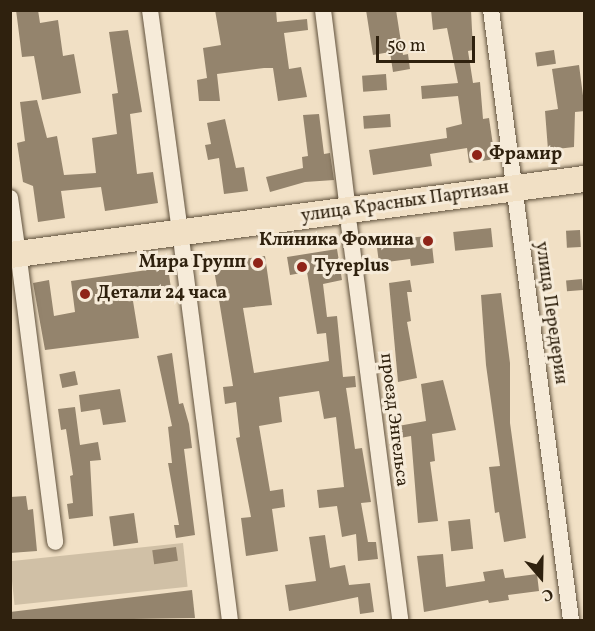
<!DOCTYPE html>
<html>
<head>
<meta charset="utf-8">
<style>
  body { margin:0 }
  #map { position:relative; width:595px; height:631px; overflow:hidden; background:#f1e0c5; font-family:Vollkorn,serif }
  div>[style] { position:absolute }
  .green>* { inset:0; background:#d0c0a6; transform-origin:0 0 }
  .building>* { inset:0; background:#94846d; transform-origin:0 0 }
  .roads { filter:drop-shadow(0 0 2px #60513c) drop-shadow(0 0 2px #60513c) }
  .minor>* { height:16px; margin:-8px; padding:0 8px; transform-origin:8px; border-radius:8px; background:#f6ebd9 }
  .highway>* { height:26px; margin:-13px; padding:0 13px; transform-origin:13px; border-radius:13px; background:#f1e0c5 }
  .dots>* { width:16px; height:16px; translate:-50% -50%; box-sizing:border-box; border:3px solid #f6ebd9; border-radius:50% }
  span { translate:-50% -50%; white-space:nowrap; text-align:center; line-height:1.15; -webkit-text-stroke:6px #f6ebd9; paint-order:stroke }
  .poi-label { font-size:18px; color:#2f210e; font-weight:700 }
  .left { translate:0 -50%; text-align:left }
  .right { translate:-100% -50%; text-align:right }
  .street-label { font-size:18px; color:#2f210e }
  .frame { position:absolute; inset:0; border:12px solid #2f210e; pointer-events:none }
  .north { position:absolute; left:511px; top:547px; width:60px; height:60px; -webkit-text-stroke:4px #f6ebd9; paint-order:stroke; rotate:160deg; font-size:16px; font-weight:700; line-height:24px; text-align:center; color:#2f210e }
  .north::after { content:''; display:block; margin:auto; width:21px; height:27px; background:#2f210e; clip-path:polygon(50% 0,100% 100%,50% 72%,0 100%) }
  .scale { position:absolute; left:376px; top:36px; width:99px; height:27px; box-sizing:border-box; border:3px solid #2f210e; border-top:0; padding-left:8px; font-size:18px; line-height:21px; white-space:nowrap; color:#2f210e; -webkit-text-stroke:4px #f6ebd9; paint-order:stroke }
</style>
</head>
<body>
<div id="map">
  <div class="green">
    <i style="left:183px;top:543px;width:44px;height:174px;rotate:84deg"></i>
  </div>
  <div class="building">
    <i style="clip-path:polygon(16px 10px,38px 10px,40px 23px,58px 20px,63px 56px,74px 54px,81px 93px,42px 100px,34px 56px,22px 57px)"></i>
    <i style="clip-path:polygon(215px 10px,276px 10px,277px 22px,307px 19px,308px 30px,284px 33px,289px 69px,301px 67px,307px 97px,278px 101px,273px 68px,264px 68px,217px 74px,220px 101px,199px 101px,197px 80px,207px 78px,203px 48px,221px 45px)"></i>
    <i style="clip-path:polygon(366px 10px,396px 10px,403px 55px,408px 54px,410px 69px,393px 72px,390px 52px,373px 55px)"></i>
    <i style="clip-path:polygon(431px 10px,471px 10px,473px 50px,468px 51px,473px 83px,480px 82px,483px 119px,489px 118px,495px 159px,469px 163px,467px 148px,430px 154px,432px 166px,373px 175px,369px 150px,447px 138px,446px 128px,462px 124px,458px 96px,422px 99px,421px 86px,458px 83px,447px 28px,433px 30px)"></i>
    <i style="clip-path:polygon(128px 30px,142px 112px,130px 114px,137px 174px,153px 172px,158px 203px,105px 211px,101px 187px,61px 191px,65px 218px,38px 222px,33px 186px,23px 182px,17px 143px,25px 141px,20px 102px,37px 100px,47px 138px,57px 136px,64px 175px,96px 173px,92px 138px,117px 134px,112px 94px,118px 93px,109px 32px)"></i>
    <i style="left:554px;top:50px;width:14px;height:19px;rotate:82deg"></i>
    <i style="clip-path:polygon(579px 65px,585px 111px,575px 112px,574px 147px,548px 150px,545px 111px,558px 109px,552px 69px)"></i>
    <i style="left:386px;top:74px;width:16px;height:24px;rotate:86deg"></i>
    <i style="clip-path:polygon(319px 114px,324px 154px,330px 153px,334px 180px,305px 182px,270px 192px,266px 177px,303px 168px,302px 157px,308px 156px,303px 115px)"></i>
    <i style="left:390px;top:114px;width:13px;height:27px;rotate:86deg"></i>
    <i style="clip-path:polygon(225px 119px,236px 168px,244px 167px,248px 191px,224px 194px,219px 158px,208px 160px,205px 145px,211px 144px,207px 123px)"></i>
    <i style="left:491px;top:228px;width:19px;height:38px;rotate:84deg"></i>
    <i style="left:580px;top:230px;width:17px;height:14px;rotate:87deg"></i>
    <i style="clip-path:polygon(431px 236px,434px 263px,411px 266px,410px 259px,379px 263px,376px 240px)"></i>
    <i style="clip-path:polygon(337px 249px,342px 280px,323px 284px,327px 317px,337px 316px,343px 377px,355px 376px,356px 387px,346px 388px,350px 414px,355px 449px,362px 448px,371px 502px,361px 503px,368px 542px,376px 542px,378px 559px,358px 561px,356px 534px,342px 537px,337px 506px,319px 508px,317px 490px,344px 487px,336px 417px,324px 419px,319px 391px,279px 397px,282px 422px,259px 426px,270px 491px,283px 489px,285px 507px,272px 509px,278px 551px,246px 556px,241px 518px,251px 517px,236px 438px,240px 437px,236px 402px,225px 404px,223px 387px,233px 386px,213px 263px,265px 256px,272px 305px,243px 308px,254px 373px,329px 361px,326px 333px,317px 334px,307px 272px,290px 275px,287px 257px)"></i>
    <i style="clip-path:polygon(168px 267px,172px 296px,133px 301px,139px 338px,45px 350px,33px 283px,49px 280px,54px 316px,75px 312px,71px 281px)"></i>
    <i style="left:582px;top:279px;width:11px;height:16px;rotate:85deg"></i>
    <i style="clip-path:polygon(410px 280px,412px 292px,407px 292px,411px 321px,407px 322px,417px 378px,398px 382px,389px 283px)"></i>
    <i style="clip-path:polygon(501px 293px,510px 363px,510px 423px,526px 538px,504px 542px,499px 512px,495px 513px,489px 467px,500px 466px,486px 365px,481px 295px)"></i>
    <i style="clip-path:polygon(172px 353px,179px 404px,183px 403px,189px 424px,192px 448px,184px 449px,195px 535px,176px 538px,174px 525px,179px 525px,168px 463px,172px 463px,168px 427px,172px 426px,157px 356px)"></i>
    <i style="left:75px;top:371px;width:14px;height:16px;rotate:78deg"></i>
    <i style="clip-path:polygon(443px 380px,456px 430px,432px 434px,435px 461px,430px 462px,438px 521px,418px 523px,411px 436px,400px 438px,398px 426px,426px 421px,421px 384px)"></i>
    <i style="clip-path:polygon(120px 389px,126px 422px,103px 425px,100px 409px,81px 412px,79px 395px)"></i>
    <i style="clip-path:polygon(75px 407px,80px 445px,98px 442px,101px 460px,90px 461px,93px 516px,69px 519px,67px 504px,73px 503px,70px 476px,73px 475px,66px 429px,61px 430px,58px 409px)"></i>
    <i style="clip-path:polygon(26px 496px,28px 510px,33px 509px,37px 551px,10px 553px,10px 497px)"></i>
    <i style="left:134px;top:513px;width:30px;height:25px;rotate:82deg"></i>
    <i style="left:470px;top:519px;width:30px;height:22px;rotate:84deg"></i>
    <i style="clip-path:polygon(325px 535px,330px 568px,345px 565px,349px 585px,370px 583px,374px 612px,360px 614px,358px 597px,289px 611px,285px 585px,316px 581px,309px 537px)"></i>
    <i style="left:176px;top:547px;width:14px;height:24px;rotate:82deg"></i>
    <i style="clip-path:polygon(443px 554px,446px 587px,485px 581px,483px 572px,503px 569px,505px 578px,537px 574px,539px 591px,508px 595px,509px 600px,489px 603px,488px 600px,424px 612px,417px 556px)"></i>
    <i style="clip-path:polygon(192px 590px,195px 618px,10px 621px,10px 612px)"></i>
  </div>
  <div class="roads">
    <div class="minor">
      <i style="left:150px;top:10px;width:225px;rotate:82.3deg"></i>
      <i style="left:323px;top:10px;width:203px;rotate:82.9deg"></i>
      <i style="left:491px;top:10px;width:615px;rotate:82.53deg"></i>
      <i style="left:10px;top:198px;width:57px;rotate:81.9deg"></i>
      <i style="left:349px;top:225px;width:398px;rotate:82.6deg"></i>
      <i style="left:182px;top:246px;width:377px;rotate:82.7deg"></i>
      <i style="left:20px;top:267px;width:277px;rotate:82.7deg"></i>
    </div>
    <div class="highway">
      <i style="left:10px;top:255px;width:579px;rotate:-7.54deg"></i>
    </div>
  </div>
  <div class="dots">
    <i style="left:477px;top:155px;background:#8f2418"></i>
    <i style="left:428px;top:241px;background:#8f2418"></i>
    <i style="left:258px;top:263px;background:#8f2418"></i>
    <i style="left:302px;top:267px;background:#8f2418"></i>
    <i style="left:85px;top:294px;background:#8f2418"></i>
  </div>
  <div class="poi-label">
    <span class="left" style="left:489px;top:155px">Фрамир</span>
    <span class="right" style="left:414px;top:241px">Клиника Фомина</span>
    <span class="right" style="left:246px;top:263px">Мира Групп</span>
    <span class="left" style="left:314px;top:267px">Tyreplus</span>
    <span class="left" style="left:97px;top:294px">Детали 24 часа</span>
  </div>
  <div class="street-label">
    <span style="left:405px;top:203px;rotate:-8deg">улица Красных Партизан</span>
    <span style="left:550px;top:313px;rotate:82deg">улица Передерия</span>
    <span style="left:393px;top:420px;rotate:83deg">проезд Энгельса</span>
  </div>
  <div class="frame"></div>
  <div class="north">С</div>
  <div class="scale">50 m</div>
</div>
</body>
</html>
